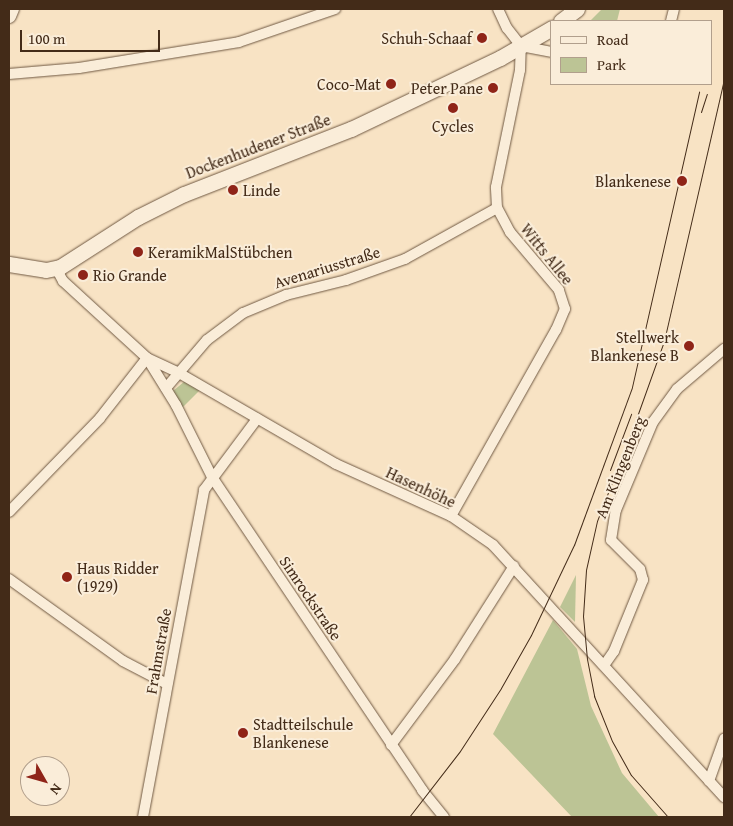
<!DOCTYPE html>
<html>
<head>
<meta charset="utf-8">
<style>
  body { margin:0 }
  #map { position:relative; width:733px; height:826px; overflow:hidden; background:#f8e3c4; font-family:"Gentium Book Plus",serif }
  div>[style] { position:absolute }
  .green>* { inset:0; background:#bcc495 }
  .roads { filter:drop-shadow(0 0 1px #705943) drop-shadow(0 0 1px #705943) }
  .minor>* { height:10px; margin:-5px; padding:0 5px; transform-origin:5px; border-radius:5px; background:#faedd9 }
  .tertiary>* { height:14px; margin:-7px; padding:0 7px; transform-origin:7px; border-radius:7px; background:#faedd9 }
  .secondary>* { height:15px; margin:-7.5px; padding:0 7.5px; transform-origin:7.5px; border-radius:7.5px; background:#faedd9 }
  .tram>* { height:1px; margin:-0.5px; padding:0 0.5px; transform-origin:0.5px; border-radius:0.5px; background:#432b18 }
  .dots>* { width:14px; height:14px; translate:-50% -50%; box-sizing:border-box; border:2px solid #faedd9; border-radius:50% }
  span { translate:-50% -50%; white-space:nowrap; text-align:center; line-height:1.15; -webkit-text-stroke:4px #faedd9; paint-order:stroke }
  .poi-label { font-size:16px; color:#432b18 }
  .right { translate:-100% -50%; text-align:right }
  .left { translate:0 -50%; text-align:left }
  .street-label { font-size:16px; color:#432b18 }
  .frame { position:absolute; inset:0; border:10px solid #432b18; pointer-events:none }
  .legend { position:absolute; left:550px; top:20px; width:162px; height:65px; box-sizing:border-box; background:#faedd9; border:1px solid #b19f8c; margin:0; padding:6px 9px; list-style:none; font-size:15px; color:#432b18 }
  .legend li { display:flex; align-items:center; gap:10px; height:25px }
  .legend b { width:25px; border:1px solid #b19f8c }
  .north { position:absolute; left:20px; top:756px; width:50px; height:50px; box-sizing:border-box; background:#faedd9; border:1px solid #b19f8c; border-radius:50%; rotate:128deg; font-size:14px; font-weight:700; line-height:20px; text-align:center; color:#432b18 }
  .north::after { content:''; display:block; margin:auto; width:18px; height:22px; background:#8f2418; clip-path:polygon(50% 0,100% 100%,50% 72%,0 100%) }
  .scale { position:absolute; left:20px; top:30px; width:140px; height:22px; box-sizing:border-box; border:2px solid #432b18; border-top:0; padding-left:6px; font-size:15px; line-height:18px; white-space:nowrap; color:#432b18; -webkit-text-stroke:4px #faedd9; paint-order:stroke }
</style>
</head>
<body>
<div id="map">
  <div class="green">
    <i style="clip-path:polygon(602px 9px,620px 9px,617px 21px,590px 21px)"></i>
    <i style="clip-path:polygon(185px 381px,200px 390px,182px 408px,173px 391px)"></i>
    <i style="clip-path:polygon(576px 575px,575px 622px,560px 607px)"></i>
    <i style="clip-path:polygon(553px 620px,577px 649px,591px 706px,622px 773px,659px 817px,572px 817px,493px 734px)"></i>
  </div>
  <div class="roads">
    <div class="minor">
      <i style="left:498px;top:9px;width:21px;rotate:65deg"></i>
      <i style="left:507px;top:28px;width:23px;rotate:52deg"></i>
      <i style="left:671px;top:21px;width:12px;rotate:-76deg"></i>
      <i style="left:521px;top:46px;width:32px;rotate:11deg"></i>
      <i style="left:9px;top:74px;width:70px;rotate:-4.9deg"></i>
      <i style="left:79px;top:68px;width:162px;rotate:-9.2deg"></i>
      <i style="left:239px;top:42px;width:102px;rotate:-19deg"></i>
      <i style="left:56px;top:268px;width:15px;rotate:62deg"></i>
      <i style="left:63px;top:281px;width:114px;rotate:42.5deg"></i>
      <i style="left:147px;top:358px;width:35px;rotate:25deg"></i>
      <i style="left:179px;top:373px;width:181px;rotate:30.1deg"></i>
      <i style="left:336px;top:464px;width:126px;rotate:24.3deg"></i>
      <i style="left:451px;top:516px;width:51px;rotate:34.6deg"></i>
      <i style="left:493px;top:545px;width:342px;rotate:47.5deg"></i>
      <i style="left:147px;top:358px;width:55px;rotate:58.3deg"></i>
      <i style="left:176px;top:405px;width:80px;rotate:63.4deg"></i>
      <i style="left:212px;top:477px;width:377px;rotate:56.1deg"></i>
      <i style="left:422px;top:790px;width:35px;rotate:51deg"></i>
      <i style="left:166px;top:388px;width:63px;rotate:-49.5deg"></i>
      <i style="left:207px;top:340px;width:45px;rotate:-36.9deg"></i>
      <i style="left:243px;top:313px;width:47px;rotate:-22.7deg"></i>
      <i style="left:286px;top:295px;width:62px;rotate:-14deg"></i>
      <i style="left:346px;top:280px;width:63px;rotate:-19.6deg"></i>
      <i style="left:405px;top:259px;width:105px;rotate:-29deg"></i>
      <i style="left:9px;top:512px;width:131px;rotate:-45.9deg"></i>
      <i style="left:100px;top:418px;width:76px;rotate:-51.9deg"></i>
      <i style="left:451px;top:516px;width:214px;rotate:-60.6deg"></i>
      <i style="left:556px;top:330px;width:23px;rotate:-67deg"></i>
      <i style="left:565px;top:309px;width:20px;rotate:-108deg"></i>
      <i style="left:559px;top:290px;width:76px;rotate:-130.2deg"></i>
      <i style="left:510px;top:232px;width:27px;rotate:-118deg"></i>
      <i style="left:497px;top:208px;width:21px;rotate:-93deg"></i>
      <i style="left:496px;top:187px;width:119px;rotate:-78.4deg"></i>
      <i style="left:520px;top:70px;width:24px;rotate:-88deg"></i>
      <i style="left:9px;top:579px;width:140px;rotate:35.7deg"></i>
      <i style="left:123px;top:661px;width:50px;rotate:27.6deg"></i>
      <i style="left:605px;top:664px;width:16px;rotate:-55deg"></i>
      <i style="left:614px;top:651px;width:77px;rotate:-67.8deg"></i>
      <i style="left:643px;top:580px;width:11px;rotate:-105deg"></i>
      <i style="left:640px;top:569px;width:41px;rotate:-135deg"></i>
      <i style="left:611px;top:540px;width:30px;rotate:-81deg"></i>
      <i style="left:616px;top:510px;width:95px;rotate:-67.2deg"></i>
      <i style="left:653px;top:422px;width:41px;rotate:-54deg"></i>
      <i style="left:677px;top:389px;width:62px;rotate:-40.4deg"></i>
      <i style="left:391px;top:745px;width:107px;rotate:-53.3deg"></i>
      <i style="left:455px;top:659px;width:110px;rotate:-57.6deg"></i>
      <i style="left:709px;top:781px;width:45px;rotate:-70.3deg"></i>
      <i style="left:143px;top:817px;width:333px;rotate:-79.4deg"></i>
      <i style="left:204px;top:490px;width:89px;rotate:-53.3deg"></i>
    </div>
    <div class="tertiary">
      <i style="left:9px;top:16px;width:8px;rotate:-67deg"></i>
    </div>
    <div class="secondary">
      <i style="left:561px;top:21px;width:20px;rotate:-37deg"></i>
      <i style="left:9px;top:264px;width:37px;rotate:9deg"></i>
      <i style="left:46px;top:270px;width:14px;rotate:-12deg"></i>
      <i style="left:60px;top:267px;width:93px;rotate:-32.7deg"></i>
      <i style="left:138px;top:217px;width:51px;rotate:-26.6deg"></i>
      <i style="left:184px;top:194px;width:179px;rotate:-21.3deg"></i>
      <i style="left:351px;top:129px;width:165px;rotate:-25.5deg"></i>
      <i style="left:500px;top:58px;width:60px;rotate:-30deg"></i>
    </div>
  </div>
  <div class="tram">
    <i style="left:701px;top:112px;width:19px;rotate:-72deg"></i>
    <i style="left:630px;top:436px;width:101px;rotate:-70.3deg"></i>
    <i style="left:664px;top:341px;width:270px;rotate:-77.1deg"></i>
    <i style="left:619px;top:464px;width:61px;rotate:111.1deg"></i>
    <i style="left:597px;top:521px;width:50px;rotate:102.7deg"></i>
    <i style="left:586px;top:570px;width:46px;rotate:93.7deg"></i>
    <i style="left:583px;top:616px;width:43px;rotate:84.7deg"></i>
    <i style="left:587px;top:659px;width:38px;rotate:79deg"></i>
    <i style="left:594px;top:696px;width:48px;rotate:68.2deg"></i>
    <i style="left:612px;top:741px;width:39px;rotate:61deg"></i>
    <i style="left:631px;top:775px;width:56px;rotate:48.6deg"></i>
    <i style="left:610px;top:470px;width:60px;rotate:-69.4deg"></i>
    <i style="left:409px;top:817px;width:83px;rotate:-52.3deg"></i>
    <i style="left:460px;top:751px;width:75px;rotate:-56.9deg"></i>
    <i style="left:501px;top:688px;width:61px;rotate:-60.5deg"></i>
    <i style="left:531px;top:635px;width:100px;rotate:-64.5deg"></i>
    <i style="left:574px;top:545px;width:168px;rotate:-69.8deg"></i>
    <i style="left:632px;top:387px;width:303px;rotate:-77.2deg"></i>
  </div>
  <div class="dots">
    <i style="left:482px;top:38px;background:#8f2418"></i>
    <i style="left:391px;top:84px;background:#8f2418"></i>
    <i style="left:493px;top:88px;background:#8f2418"></i>
    <i style="left:453px;top:108px;background:#8f2418"></i>
    <i style="left:682px;top:181px;background:#8f2418"></i>
    <i style="left:233px;top:190px;background:#8f2418"></i>
    <i style="left:138px;top:252px;background:#8f2418"></i>
    <i style="left:83px;top:275px;background:#8f2418"></i>
    <i style="left:689px;top:346px;background:#8f2418"></i>
    <i style="left:67px;top:577px;background:#8f2418"></i>
    <i style="left:243px;top:733px;background:#8f2418"></i>
  </div>
  <div class="poi-label">
    <span class="right" style="left:472px;top:38px">Schuh-Schaaf</span>
    <span class="right" style="left:381px;top:84px">Coco-Mat</span>
    <span class="right" style="left:483px;top:88px">Peter Pane</span>
    <span style="left:453px;top:126px">Cycles</span>
    <span class="right" style="left:671px;top:181px">Blankenese</span>
    <span class="left" style="left:243px;top:190px">Linde</span>
    <span class="left" style="left:148px;top:252px">KeramikMalStübchen</span>
    <span class="left" style="left:93px;top:275px">Rio Grande</span>
    <span class="right" style="left:679px;top:346px">Stellwerk<br>Blankenese B</span>
    <span class="left" style="left:77px;top:577px">Haus Ridder<br>(1929)</span>
    <span class="left" style="left:253px;top:733px">Stadtteilschule<br>Blankenese</span>
  </div>
  <div class="street-label">
    <span style="left:258px;top:146px;rotate:-21deg">Dockenhudener Straße</span>
    <span style="left:547px;top:254px;rotate:51deg">Witts Allee</span>
    <span style="left:327px;top:267px;rotate:-17deg">Avenariusstraße</span>
    <span style="left:620px;top:467px;rotate:-68deg">Am Klingenberg</span>
    <span style="left:421px;top:487px;rotate:25deg">Hasenhöhe</span>
    <span style="left:311px;top:598px;rotate:56deg">Simrockstraße</span>
    <span style="left:158px;top:651px;rotate:-80deg">Frahmstraße</span>
  </div>
  <div class="frame"></div>
  <ul class="legend">
  <li><b style="height:6px;background:#faedd9"></b>Road</li>
  <li><b style="height:14px;background:#bcc495"></b>Park</li>
  </ul>
  <div class="north">N</div>
  <div class="scale">100 m</div>
</div>
</body>
</html>
